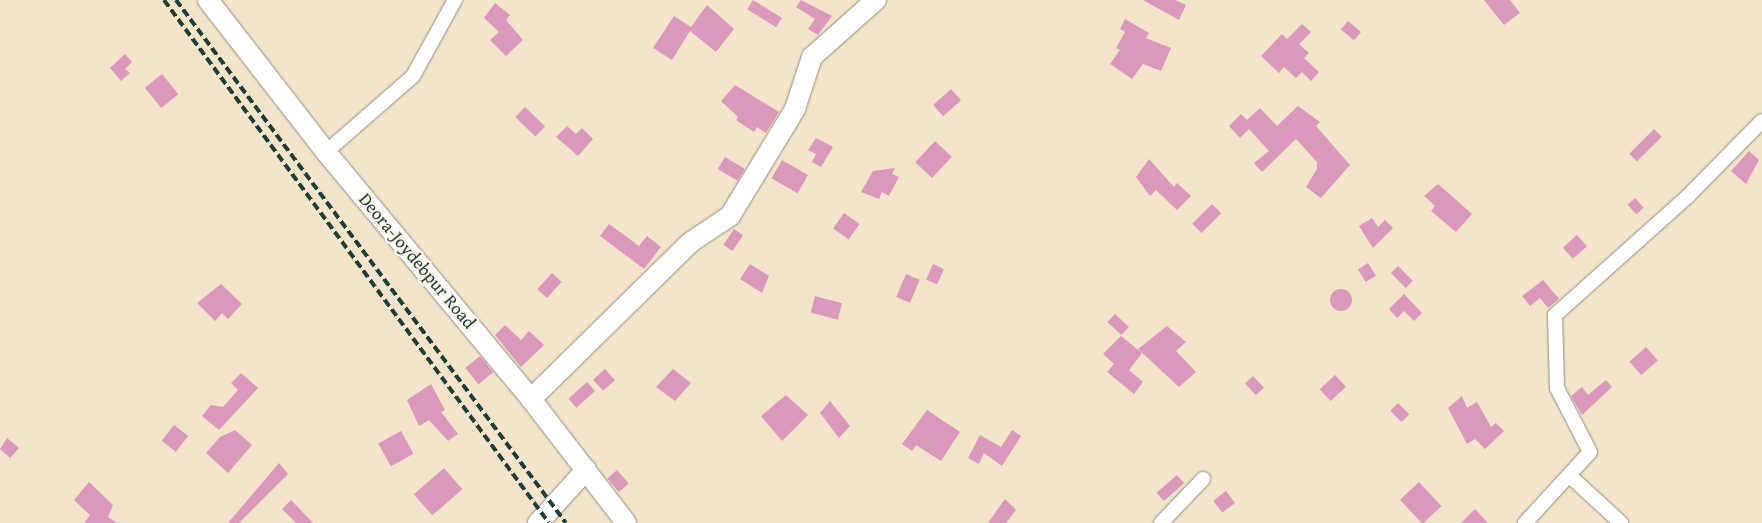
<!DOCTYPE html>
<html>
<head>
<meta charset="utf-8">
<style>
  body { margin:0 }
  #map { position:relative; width:1762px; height:523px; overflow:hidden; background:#f4e4cb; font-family:"Gentium Book Plus",serif }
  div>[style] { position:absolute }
  .building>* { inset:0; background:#da98bb; transform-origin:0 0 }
  .round { border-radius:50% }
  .roads { filter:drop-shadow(0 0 1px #8a9080) drop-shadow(0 0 1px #8a9080) }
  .street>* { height:14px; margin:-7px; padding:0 7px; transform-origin:7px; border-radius:7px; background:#fff }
  .secondary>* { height:20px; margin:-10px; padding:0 10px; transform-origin:10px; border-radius:10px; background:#fff }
  .rail>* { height:4px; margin-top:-2px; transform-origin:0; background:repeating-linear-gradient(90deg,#1f3d34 0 8px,transparent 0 12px) }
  span { translate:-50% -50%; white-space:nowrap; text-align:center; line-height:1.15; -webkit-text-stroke:5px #fbf7ec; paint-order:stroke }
  .street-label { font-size:18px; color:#1f3d34 }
</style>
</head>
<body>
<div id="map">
  <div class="building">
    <i style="left:753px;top:0;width:34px;height:11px;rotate:32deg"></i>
    <i style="clip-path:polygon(801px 0,832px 16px,818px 35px,808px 29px,815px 19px,796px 7px)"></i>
    <i style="clip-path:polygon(1143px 0,1175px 0,1186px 5px,1179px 20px)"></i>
    <i style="clip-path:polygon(1484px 0,1510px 0,1520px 13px,1504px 25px)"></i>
    <i style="clip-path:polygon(495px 3px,510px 15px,506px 20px,523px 40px,506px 56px,490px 40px,499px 32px,484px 18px)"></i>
    <i style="clip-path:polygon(707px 5px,734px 29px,716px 52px,690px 31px,672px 60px,653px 48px,674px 16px,691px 27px)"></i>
    <i style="clip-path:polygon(1125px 19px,1149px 33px,1146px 38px,1171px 48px,1161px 71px,1143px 64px,1132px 79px,1110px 64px,1120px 50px,1116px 48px,1125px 32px,1120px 29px)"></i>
    <i style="left:1348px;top:21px;width:17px;height:11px;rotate:40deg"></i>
    <i style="clip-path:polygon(1302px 24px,1311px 32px,1299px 44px,1309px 53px,1304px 58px,1319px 72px,1311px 81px,1302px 72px,1296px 78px,1284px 67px,1279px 73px,1261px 56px,1282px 34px,1287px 39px)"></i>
    <i style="clip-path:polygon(125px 54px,132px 62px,125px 69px,130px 73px,121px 81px,110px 68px)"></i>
    <i style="left:162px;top:74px;width:26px;height:22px;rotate:51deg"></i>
    <i style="clip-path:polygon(735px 85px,779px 112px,766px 133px,757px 127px,754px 132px,736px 120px,738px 117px,721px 101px)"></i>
    <i style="left:951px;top:89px;width:15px;height:24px;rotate:48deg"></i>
    <i style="clip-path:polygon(1298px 106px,1320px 122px,1316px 126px,1350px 165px,1321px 198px,1306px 187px,1317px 169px,1317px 162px,1296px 139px,1262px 172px,1254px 163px,1269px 151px,1249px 129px,1240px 138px,1229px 126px,1241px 114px,1247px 120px,1260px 108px,1277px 126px)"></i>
    <i style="left:525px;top:107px;width:28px;height:14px;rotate:44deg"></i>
    <i style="clip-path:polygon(567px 126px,576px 134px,582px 128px,593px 139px,578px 156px,556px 137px)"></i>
    <i style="left:1654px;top:129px;width:11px;height:35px;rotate:45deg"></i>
    <i style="clip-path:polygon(816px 138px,833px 147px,821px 167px,812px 162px,816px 154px,808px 150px)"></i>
    <i style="left:935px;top:141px;width:23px;height:29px;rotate:43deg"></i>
    <i style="clip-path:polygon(1749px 151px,1759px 160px,1746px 184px,1731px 171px)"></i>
    <i style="left:725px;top:157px;width:23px;height:14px;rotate:31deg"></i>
    <i style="clip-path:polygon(1149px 159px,1174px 187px,1177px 183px,1191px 196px,1177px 210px,1156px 190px,1150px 196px,1136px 177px)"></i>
    <i style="left:782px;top:160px;width:30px;height:21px;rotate:30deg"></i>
    <i style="clip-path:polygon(895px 168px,892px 174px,899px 177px,889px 196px,882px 192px,879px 199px,861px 192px,873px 171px)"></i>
    <i style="clip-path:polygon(1438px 184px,1472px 214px,1456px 232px,1431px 211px,1435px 206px,1424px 196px)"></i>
    <i style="left:1635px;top:198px;width:13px;height:10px;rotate:48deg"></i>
    <i style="left:1212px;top:204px;width:13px;height:28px;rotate:45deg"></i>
    <i style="left:844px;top:213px;width:19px;height:19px;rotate:35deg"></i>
    <i style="clip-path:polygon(1372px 218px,1378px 227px,1385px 220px,1393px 228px,1373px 248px,1359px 226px)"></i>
    <i style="clip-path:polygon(609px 224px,639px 246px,647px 236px,661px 247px,644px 269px,600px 236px)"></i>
    <i style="left:734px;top:229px;width:11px;height:19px;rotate:34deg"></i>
    <i style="left:1577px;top:235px;width:15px;height:19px;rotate:48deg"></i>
    <i style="left:1368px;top:263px;width:15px;height:12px;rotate:58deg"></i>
    <i style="clip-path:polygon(750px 264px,769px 276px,762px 293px,740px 279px)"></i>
    <i style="left:933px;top:264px;width:12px;height:17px;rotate:24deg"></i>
    <i style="left:1398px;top:266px;width:21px;height:10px;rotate:45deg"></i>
    <i style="left:552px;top:273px;width:13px;height:22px;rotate:42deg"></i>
    <i style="left:906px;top:274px;width:15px;height:25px;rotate:23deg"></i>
    <i style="clip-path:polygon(1543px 280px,1559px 299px,1548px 308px,1540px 298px,1530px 306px,1522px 296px)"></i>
    <i style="clip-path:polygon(221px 284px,242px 304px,228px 319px,222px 313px,215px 321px,197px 303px)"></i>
    <i class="round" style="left:1330px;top:289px;width:22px;height:22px"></i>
    <i style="clip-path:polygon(1404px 294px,1422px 313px,1414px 321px,1404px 311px,1397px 318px,1389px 309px)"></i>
    <i style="left:815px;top:296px;width:28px;height:17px;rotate:15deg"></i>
    <i style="left:1115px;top:314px;width:19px;height:11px;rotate:43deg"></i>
    <i style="clip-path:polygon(505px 325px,521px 340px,529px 331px,544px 345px,521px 367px,495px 335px)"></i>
    <i style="clip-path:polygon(1167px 326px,1186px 342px,1176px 351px,1196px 372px,1179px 387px,1138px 349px)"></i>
    <i style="clip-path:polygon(1121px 336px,1142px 353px,1129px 370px,1143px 382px,1134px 394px,1107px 372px,1114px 364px,1103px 354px)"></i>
    <i style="left:1646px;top:347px;width:18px;height:22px;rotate:49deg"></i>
    <i style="left:480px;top:356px;width:21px;height:19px;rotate:51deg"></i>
    <i style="left:605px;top:369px;width:15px;height:16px;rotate:48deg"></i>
    <i style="clip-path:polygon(673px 369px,691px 383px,675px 401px,656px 387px)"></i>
    <i style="clip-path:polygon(241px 373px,258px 388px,219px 430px,202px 416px,211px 405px,223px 407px,238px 390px,231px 383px)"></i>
    <i style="left:1335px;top:375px;width:16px;height:21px;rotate:47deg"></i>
    <i style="left:1253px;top:376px;width:16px;height:11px;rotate:47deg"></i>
    <i style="clip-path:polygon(1606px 380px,1612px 387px,1582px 415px,1571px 396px,1582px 387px,1588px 395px)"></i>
    <i style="left:587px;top:382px;width:12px;height:25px;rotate:48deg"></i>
    <i style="clip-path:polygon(431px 384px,445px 410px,441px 412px,458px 434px,448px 441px,429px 420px,419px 426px,407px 400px)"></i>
    <i style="clip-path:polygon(786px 395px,808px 415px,782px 441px,761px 416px)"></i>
    <i style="clip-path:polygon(1462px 396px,1467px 408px,1477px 402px,1491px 427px,1496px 423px,1504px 431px,1485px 449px,1475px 439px,1467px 444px,1448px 408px)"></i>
    <i style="clip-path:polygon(830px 401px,850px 426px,839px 438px,820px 413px)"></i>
    <i style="left:1398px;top:403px;width:16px;height:11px;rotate:45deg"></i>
    <i style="clip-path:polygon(927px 410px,960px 432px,941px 461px,916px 445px,912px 451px,902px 444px)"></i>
    <i style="left:174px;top:425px;width:18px;height:20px;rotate:38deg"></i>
    <i style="clip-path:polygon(235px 430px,252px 445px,228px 473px,206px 453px,220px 437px)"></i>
    <i style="clip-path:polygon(1012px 430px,1021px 436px,1002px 466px,984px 453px,979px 464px,968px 458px,980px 435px,1001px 447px)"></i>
    <i style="left:401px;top:431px;width:26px;height:26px;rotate:61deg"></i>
    <i style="clip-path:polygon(7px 438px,19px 448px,10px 458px,0 449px)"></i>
    <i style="clip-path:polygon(279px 463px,288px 474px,239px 523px,228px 523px)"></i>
    <i style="left:444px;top:468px;width:28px;height:40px;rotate:49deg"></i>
    <i style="left:617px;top:470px;width:18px;height:13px;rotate:49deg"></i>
    <i style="left:1177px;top:475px;width:11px;height:27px;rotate:49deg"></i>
    <i style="clip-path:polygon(89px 482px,113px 505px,108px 517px,117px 523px,84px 523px,90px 515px,74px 500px)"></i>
    <i style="left:1419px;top:482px;width:33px;height:26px;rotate:47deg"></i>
    <i style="left:1226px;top:491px;width:15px;height:16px;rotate:53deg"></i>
    <i style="clip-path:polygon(1005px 499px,1016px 510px,1006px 523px,988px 523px)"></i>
    <i style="clip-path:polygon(291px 500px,313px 523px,296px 523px,282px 509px)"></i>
    <i style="clip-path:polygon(1475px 509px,1488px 523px,1461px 523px)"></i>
  </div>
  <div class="roads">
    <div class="street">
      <i style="left:326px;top:152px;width:116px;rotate:-41.1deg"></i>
      <i style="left:413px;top:76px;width:87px;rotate:-61.1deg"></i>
      <i style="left:1571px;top:477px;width:68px;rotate:42.6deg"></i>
      <i style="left:1161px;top:523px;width:61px;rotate:-46.3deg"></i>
      <i style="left:1525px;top:523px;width:96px;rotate:-47.5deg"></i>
      <i style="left:1590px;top:452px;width:72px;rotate:-117.3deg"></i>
      <i style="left:1557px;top:388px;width:73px;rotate:-91.6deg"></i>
      <i style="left:1555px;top:315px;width:178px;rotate:-41.8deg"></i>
      <i style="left:1688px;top:196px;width:105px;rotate:-45.4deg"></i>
    </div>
    <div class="secondary">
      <i style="left:208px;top:0;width:192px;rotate:52.2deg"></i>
      <i style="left:326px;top:152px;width:321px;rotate:50.3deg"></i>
      <i style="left:531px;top:399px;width:156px;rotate:52.5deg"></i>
      <i style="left:531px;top:399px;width:224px;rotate:-44.5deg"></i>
      <i style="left:691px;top:242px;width:47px;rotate:-33.7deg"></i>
      <i style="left:730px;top:216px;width:125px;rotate:-58.7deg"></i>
      <i style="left:795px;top:109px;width:55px;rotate:-71.9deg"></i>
      <i style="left:812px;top:57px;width:86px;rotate:-41.7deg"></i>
      <i style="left:538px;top:523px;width:72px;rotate:-47.8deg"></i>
    </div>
  </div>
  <div class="rail">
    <i style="left:164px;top:0;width:649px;rotate:53.64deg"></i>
    <i style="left:176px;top:0;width:652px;rotate:53.29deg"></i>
  </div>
  <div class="street-label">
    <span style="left:417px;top:261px;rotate:50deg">Deora-Joydebpur Road</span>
  </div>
</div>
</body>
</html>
